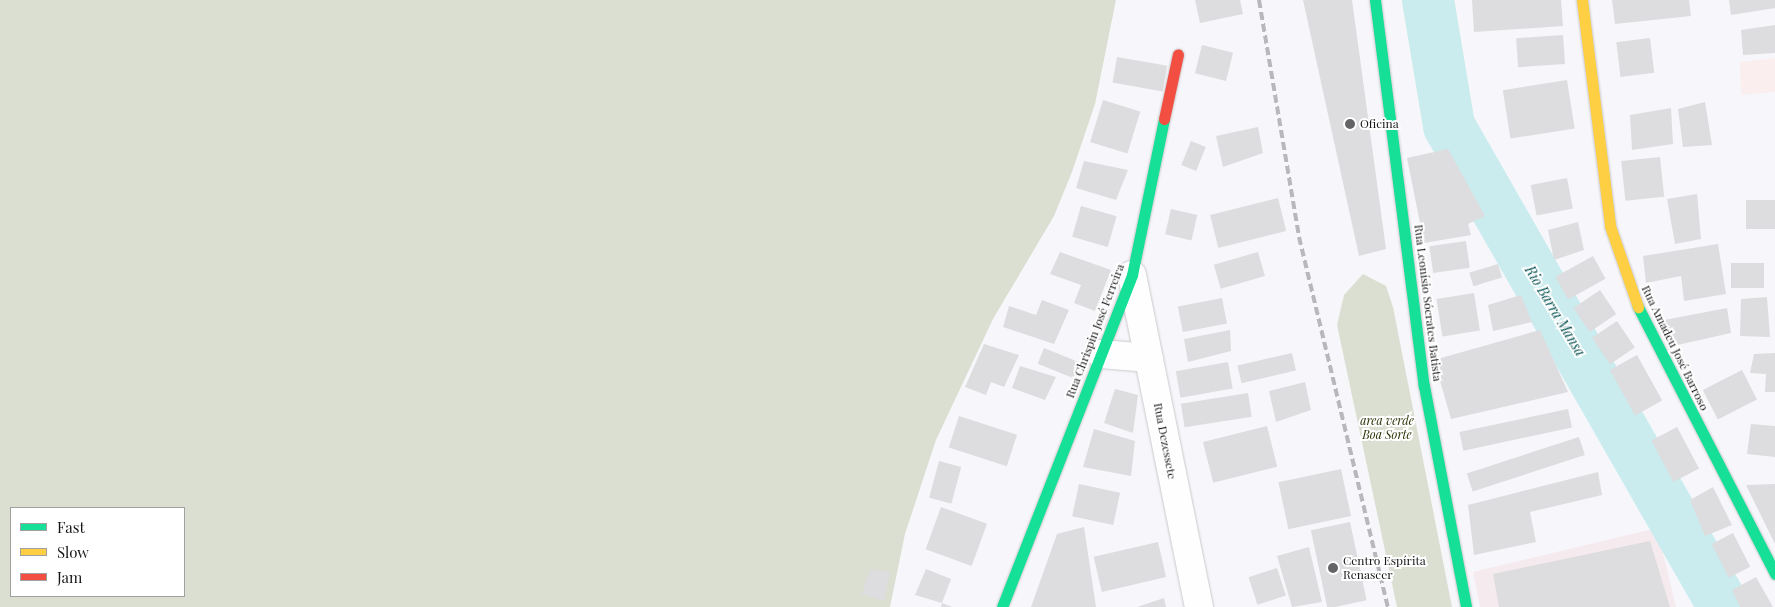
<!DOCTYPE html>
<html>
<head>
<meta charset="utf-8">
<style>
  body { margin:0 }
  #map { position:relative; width:1775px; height:607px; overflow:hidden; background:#f7f7fb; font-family:"Playfair Display",serif }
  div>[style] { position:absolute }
  .industrial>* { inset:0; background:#f5eaee }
  .education>* { inset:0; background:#faeeef }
  .green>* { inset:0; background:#dbdfd1 }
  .river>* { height:52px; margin:-26px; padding:0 26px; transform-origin:26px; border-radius:26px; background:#caecee }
  .building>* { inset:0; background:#dddcde; transform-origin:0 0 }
  .roads { filter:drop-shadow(0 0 1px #cacacd) drop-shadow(0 0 1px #cacacd) }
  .street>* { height:28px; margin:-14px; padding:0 14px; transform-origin:14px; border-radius:14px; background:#fefefe }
  .fast>* { height:11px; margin:-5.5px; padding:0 5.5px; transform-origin:5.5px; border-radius:5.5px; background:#16e098 }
  .slow>* { height:11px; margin:-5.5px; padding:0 5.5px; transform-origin:5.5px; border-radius:5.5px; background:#ffcf43 }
  .jam>* { height:11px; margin:-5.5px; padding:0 5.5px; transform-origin:5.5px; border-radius:5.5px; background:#f24e42 }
  .rail>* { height:4px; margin-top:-2px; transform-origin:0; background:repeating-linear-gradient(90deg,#b8b8ba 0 8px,transparent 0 12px) }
  .dots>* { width:14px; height:14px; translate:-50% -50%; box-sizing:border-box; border:2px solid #fff; border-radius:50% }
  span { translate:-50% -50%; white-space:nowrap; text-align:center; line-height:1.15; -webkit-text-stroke:4px #fff; paint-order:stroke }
  .poi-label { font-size:12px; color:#151517 }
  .left { translate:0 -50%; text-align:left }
  .street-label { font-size:12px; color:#151517 }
  .park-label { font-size:12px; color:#2a3205; font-style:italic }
  .water-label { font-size:14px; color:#004c4e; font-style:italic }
  .legend { position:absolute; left:10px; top:507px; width:175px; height:90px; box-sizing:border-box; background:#fff; border:1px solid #a1a1a2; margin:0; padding:6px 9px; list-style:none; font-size:15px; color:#151517 }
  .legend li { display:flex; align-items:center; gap:10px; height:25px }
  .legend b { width:25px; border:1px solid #a1a1a2 }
</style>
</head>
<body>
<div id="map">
  <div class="industrial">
    <i style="clip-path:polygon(1657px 528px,1676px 607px,1480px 607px,1473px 572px)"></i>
  </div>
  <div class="education">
    <i style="clip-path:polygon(1775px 58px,1775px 92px,1741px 95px,1740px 62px)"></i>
  </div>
  <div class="green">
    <i style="clip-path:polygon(evenodd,0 0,1116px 0,1095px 104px,1072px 172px,1054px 216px,993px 319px,936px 440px,905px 534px,890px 607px,0 607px,0 0,11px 508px,184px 508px,184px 596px,11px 596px,11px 508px)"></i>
    <i style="clip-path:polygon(1363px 274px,1386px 286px,1393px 307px,1452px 607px,1397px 607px,1337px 325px,1344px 295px)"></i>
  </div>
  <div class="river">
    <i style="left:1428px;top:0;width:128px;rotate:80.5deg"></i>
    <i style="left:1449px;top:126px;width:554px;rotate:60.24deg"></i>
  </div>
  <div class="building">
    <i style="clip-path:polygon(1195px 0,1240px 0,1243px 14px,1200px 23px)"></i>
    <i style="clip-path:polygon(1303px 0,1352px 0,1386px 249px,1359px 256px)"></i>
    <i style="clip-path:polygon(1472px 0,1561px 0,1563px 26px,1474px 32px)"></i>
    <i style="clip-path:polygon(1612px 0,1689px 0,1691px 16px,1615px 24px)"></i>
    <i style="clip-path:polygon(1729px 0,1775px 0,1775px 8px,1731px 15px)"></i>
    <i style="clip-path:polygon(1775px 25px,1775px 53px,1743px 55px,1741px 30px)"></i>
    <i style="left:1563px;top:35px;width:29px;height:47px;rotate:86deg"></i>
    <i style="left:1650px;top:38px;width:35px;height:34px;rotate:83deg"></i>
    <i style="left:1202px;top:45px;width:32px;height:29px;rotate:14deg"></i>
    <i style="left:1117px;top:57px;width:51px;height:26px;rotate:10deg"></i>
    <i style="left:1567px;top:80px;width:49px;height:65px;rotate:81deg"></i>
    <i style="left:1103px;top:100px;width:39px;height:44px;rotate:17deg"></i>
    <i style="clip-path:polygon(1705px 102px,1712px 145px,1683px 147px,1678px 109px)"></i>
    <i style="clip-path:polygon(1671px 108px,1673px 144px,1632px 150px,1630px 115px)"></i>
    <i style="clip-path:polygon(1258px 127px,1263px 153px,1223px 167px,1216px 136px)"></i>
    <i style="left:1191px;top:141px;width:16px;height:26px;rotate:22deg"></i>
    <i style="clip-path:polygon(1448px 149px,1485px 216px,1468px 224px,1471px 235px,1424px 243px,1407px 158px)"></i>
    <i style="left:1660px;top:157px;width:40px;height:39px;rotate:84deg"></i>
    <i style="clip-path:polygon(1084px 161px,1128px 170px,1116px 200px,1076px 188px)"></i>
    <i style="left:1567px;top:178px;width:31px;height:37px;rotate:79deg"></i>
    <i style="clip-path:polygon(1697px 194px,1701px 239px,1675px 244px,1667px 199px)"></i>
    <i style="left:1278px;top:198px;width:34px;height:70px;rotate:76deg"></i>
    <i style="left:1775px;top:200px;width:29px;height:29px;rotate:90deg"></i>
    <i style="left:1081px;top:206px;width:37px;height:32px;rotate:16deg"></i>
    <i style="left:1171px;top:209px;width:27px;height:26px;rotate:13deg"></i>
    <i style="clip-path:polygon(1578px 222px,1584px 250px,1554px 260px,1548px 230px)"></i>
    <i style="left:1466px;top:241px;width:27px;height:37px;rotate:82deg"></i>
    <i style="clip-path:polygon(1718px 244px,1726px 294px,1684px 301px,1681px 276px,1646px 283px,1643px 256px)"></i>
    <i style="clip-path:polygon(1060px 252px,1111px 270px,1095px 311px,1074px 303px,1081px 285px,1050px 274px)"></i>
    <i style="left:1258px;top:252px;width:25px;height:46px;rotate:74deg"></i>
    <i style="left:1593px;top:256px;width:26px;height:43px;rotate:61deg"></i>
    <i style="left:1764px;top:263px;width:25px;height:33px;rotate:90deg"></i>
    <i style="left:1498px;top:264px;width:14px;height:30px;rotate:73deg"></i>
    <i style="left:1600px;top:290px;width:29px;height:32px;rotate:56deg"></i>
    <i style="left:1474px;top:293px;width:38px;height:38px;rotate:81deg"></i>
    <i style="clip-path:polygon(1521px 295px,1532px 322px,1493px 331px,1488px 305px)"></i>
    <i style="clip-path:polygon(1767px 297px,1770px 337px,1740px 336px,1741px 299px)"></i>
    <i style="left:1222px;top:298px;width:26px;height:45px;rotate:79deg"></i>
    <i style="clip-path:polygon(1042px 300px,1069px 310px,1054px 344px,1003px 327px,1009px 306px,1036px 315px)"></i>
    <i style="clip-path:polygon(1727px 308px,1731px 333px,1673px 346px,1659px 321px)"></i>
    <i style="left:1617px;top:321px;width:32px;height:30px;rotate:56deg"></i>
    <i style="clip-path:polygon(1230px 330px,1231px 351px,1188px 362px,1184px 339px)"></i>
    <i style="clip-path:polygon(1540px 330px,1568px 392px,1451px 419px,1434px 360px)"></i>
    <i style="clip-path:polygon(984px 344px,1019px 355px,1004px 387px,991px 382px,986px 395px,965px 387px)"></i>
    <i style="left:1044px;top:348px;width:38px;height:17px;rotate:22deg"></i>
    <i style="left:1292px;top:353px;width:18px;height:56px;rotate:77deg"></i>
    <i style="clip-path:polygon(1775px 353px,1775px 392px,1765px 392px,1766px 374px,1750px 373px,1754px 354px)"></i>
    <i style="left:1637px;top:355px;width:52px;height:31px;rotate:61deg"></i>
    <i style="left:1228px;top:362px;width:27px;height:53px;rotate:80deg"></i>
    <i style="clip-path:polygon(1020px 366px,1056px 377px,1045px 400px,1012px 388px)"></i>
    <i style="left:1742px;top:370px;width:33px;height:44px;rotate:63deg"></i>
    <i style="clip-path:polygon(1305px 382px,1311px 410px,1276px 422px,1269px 391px)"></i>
    <i style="clip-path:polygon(1115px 389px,1138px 395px,1133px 433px,1104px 423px)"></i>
    <i style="left:1248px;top:393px;width:24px;height:68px;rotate:81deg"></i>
    <i style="left:1568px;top:409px;width:19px;height:111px;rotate:78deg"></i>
    <i style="left:959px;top:416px;width:61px;height:33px;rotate:18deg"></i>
    <i style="clip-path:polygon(1751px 424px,1775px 426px,1775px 457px,1747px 454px)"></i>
    <i style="left:1267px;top:426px;width:42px;height:66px;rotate:76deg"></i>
    <i style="left:1677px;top:427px;width:47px;height:29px;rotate:62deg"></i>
    <i style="clip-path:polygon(1094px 429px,1135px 441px,1131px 476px,1083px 467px)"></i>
    <i style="left:1579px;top:437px;width:19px;height:118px;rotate:72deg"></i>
    <i style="left:939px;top:461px;width:23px;height:38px;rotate:15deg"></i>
    <i style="left:1341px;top:469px;width:48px;height:64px;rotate:78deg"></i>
    <i style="clip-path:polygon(1598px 472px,1602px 495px,1530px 512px,1536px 542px,1474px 555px,1468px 505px)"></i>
    <i style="left:1079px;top:484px;width:42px;height:33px;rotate:12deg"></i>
    <i style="clip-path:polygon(1775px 484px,1775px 544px,1746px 485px)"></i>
    <i style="clip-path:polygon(1713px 487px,1732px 525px,1705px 536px,1690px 500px)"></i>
    <i style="left:941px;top:507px;width:49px;height:45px;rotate:20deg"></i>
    <i style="left:1350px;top:522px;width:80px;height:40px;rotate:78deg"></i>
    <i style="clip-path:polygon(1084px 527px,1096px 607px,1031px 607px,1057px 534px)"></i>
    <i style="left:1733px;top:533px;width:38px;height:24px;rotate:63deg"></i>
    <i style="clip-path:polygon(1650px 541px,1670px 607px,1499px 607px,1493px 574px)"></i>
    <i style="left:1158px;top:542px;width:36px;height:66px;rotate:77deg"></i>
    <i style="clip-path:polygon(1309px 547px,1322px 602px,1292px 607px,1277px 556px)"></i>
    <i style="left:1277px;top:568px;width:29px;height:30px;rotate:72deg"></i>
    <i style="clip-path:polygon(870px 569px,890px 572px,884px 601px,862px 594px)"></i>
    <i style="clip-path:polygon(926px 569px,951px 579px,942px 603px,952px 607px,941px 607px,942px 603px,915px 595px)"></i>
    <i style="clip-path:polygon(1756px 577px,1773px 607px,1740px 607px,1732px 590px)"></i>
    <i style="clip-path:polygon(1164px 598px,1166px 607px,1137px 607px)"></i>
  </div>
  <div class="roads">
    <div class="street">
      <i style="left:1132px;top:275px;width:339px;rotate:78.6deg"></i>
      <i style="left:1101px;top:354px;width:48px;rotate:4.8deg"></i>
    </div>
    <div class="fast">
      <i style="left:1375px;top:0;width:389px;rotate:82.8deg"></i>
      <i style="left:1424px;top:386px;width:225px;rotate:79.2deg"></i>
      <i style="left:1638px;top:307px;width:300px;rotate:62.8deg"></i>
      <i style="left:1002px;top:607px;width:357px;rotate:-68.6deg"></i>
      <i style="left:1132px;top:275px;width:159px;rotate:-78.4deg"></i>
    </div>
    <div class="slow">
      <i style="left:1582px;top:0;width:228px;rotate:82.9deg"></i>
      <i style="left:1610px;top:226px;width:86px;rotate:70.9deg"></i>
    </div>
    <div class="jam">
      <i style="left:1164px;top:119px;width:66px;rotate:-77.8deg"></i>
    </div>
  </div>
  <div class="rail">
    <i style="left:1259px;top:0;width:240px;rotate:80.4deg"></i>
    <i style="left:1299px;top:237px;width:381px;rotate:76.5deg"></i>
  </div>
  <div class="dots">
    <i style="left:1350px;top:124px;background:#646467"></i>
    <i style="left:1333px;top:568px;background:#646467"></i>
  </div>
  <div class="poi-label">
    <span class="left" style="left:1360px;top:124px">Oficina</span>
    <span class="left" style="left:1343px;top:568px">Centro Espírita<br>Renascer</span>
  </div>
  <div class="street-label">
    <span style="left:1428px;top:303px;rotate:83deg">Rua Leonísio Sócrates Batista</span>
    <span style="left:1095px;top:331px;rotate:-69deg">Rua Chrispin José Ferreira</span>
    <span style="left:1675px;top:348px;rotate:64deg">Rua Amadeu José Barroso</span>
    <span style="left:1165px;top:441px;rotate:79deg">Rua Dezessete</span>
  </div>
  <div class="park-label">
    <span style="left:1387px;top:428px">area verde<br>Boa Sorte</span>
  </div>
  <div class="water-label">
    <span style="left:1555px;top:311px;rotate:59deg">Rio Barra Mansa</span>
  </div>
  <ul class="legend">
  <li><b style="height:6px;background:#16e098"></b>Fast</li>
  <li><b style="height:6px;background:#ffcf43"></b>Slow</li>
  <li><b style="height:6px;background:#f24e42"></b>Jam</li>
  </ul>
</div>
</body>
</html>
